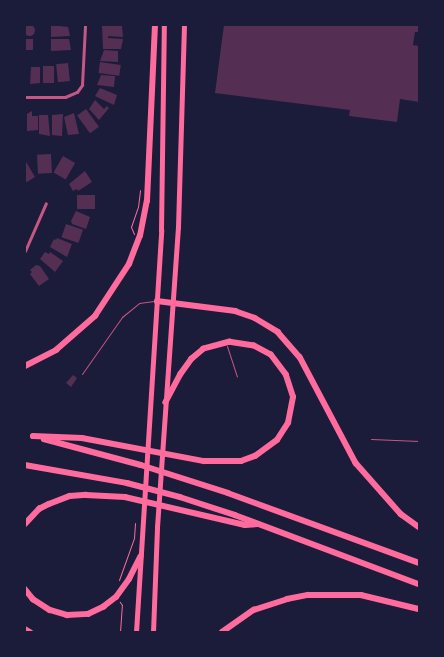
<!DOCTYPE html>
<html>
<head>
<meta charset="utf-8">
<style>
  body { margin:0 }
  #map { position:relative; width:444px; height:657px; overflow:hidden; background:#1b1b3a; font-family:Barlow,sans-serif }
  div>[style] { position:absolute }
  .building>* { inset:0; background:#542f53; transform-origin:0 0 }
  .round { border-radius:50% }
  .path>* { height:1px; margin:-0.5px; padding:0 0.5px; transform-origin:0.5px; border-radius:0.5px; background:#ff6b9d }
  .service>* { height:1px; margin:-0.5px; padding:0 0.5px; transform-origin:0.5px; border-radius:0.5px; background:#c65784 }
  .minor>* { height:3px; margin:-1.5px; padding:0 1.5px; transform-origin:1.5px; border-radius:1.5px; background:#c65784 }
  .primary>* { height:5px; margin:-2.5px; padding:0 2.5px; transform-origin:2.5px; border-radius:2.5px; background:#ff6b9d }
  .motorway>* { height:5.5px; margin:-2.75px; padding:0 2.75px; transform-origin:2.75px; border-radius:2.75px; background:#ff6b9d }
  span { translate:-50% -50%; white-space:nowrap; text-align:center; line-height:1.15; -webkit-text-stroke:4px #1b1b3a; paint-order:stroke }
  .frame { position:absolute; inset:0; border:26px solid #1b1b3a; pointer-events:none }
</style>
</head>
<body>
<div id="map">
  <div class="building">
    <i class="round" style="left:23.5px;top:24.5px;width:11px;height:11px"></i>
    <i style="clip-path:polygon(51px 25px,68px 27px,70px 36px,51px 37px)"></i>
    <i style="clip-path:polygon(224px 25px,419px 25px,419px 32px,415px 32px,413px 45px,419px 46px,419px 102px,400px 99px,397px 122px,349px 116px,350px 110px,215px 93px)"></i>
    <i style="clip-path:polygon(102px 26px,122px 26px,123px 37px,108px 36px,108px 38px,123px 39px,121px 49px,103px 49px)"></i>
    <i style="left:25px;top:39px;width:8px;height:11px"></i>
    <i style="clip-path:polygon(51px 39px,69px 39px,71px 50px,51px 51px)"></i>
    <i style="clip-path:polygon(104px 50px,118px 51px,118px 62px,100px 61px)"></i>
    <i style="left:100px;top:62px;width:21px;height:11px;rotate:8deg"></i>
    <i style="left:68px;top:63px;width:18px;height:12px;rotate:84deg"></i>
    <i style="left:43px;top:66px;width:11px;height:17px"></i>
    <i style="clip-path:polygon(31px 67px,40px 67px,40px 83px,30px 84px)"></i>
    <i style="clip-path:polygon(101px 75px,115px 76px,114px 87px,97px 85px)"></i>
    <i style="clip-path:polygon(100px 88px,117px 95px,114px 105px,95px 96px)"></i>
    <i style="clip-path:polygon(95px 100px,104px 109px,107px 106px,109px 108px,99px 120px,89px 109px)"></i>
    <i style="left:86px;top:109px;width:22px;height:11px;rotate:54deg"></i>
    <i style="clip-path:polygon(32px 111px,32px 116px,38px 116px,38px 130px,27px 131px,27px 114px)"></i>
    <i style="clip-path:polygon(74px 113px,79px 134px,68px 135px,64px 117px)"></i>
    <i style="clip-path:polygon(63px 114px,62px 136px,52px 135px,52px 115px)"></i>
    <i style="clip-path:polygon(39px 115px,48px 115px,50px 136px,39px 134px)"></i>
    <i style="left:51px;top:154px;width:19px;height:14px;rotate:87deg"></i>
    <i style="left:63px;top:156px;width:14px;height:19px;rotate:30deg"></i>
    <i style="clip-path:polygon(25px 160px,35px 177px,27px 182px,25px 182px)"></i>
    <i style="clip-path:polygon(85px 171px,92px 182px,78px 191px,77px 189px,73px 191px,69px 184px)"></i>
    <i style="left:77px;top:195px;width:18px;height:14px"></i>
    <i style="clip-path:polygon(76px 211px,90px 217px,86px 229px,72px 224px,71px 221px)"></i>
    <i style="left:66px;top:224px;width:18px;height:14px;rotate:19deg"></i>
    <i style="clip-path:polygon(57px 238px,72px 244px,67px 257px,50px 247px,54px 239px,56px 240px)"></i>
    <i style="clip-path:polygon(45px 252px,49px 254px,50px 252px,63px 261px,55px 272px,40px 259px)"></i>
    <i style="clip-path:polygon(36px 265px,40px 266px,49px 279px,39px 286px,30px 274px,32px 272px,30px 270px)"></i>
    <i style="clip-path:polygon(73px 375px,77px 378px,71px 387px,66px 383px)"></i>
  </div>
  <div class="path">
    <i style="left:134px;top:234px;width:8px;rotate:-113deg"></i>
    <i style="left:131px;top:227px;width:21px;rotate:-71deg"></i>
    <i style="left:138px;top:207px;width:17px;rotate:-83deg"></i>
    <i style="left:119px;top:580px;width:45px;rotate:-70.3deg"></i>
    <i style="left:134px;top:538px;width:15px;rotate:-86deg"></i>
    <i style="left:120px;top:632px;width:27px;rotate:-86deg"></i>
    <i style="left:122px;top:605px;width:4px;rotate:-124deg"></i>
  </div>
  <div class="service">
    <i style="left:227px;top:346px;width:32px;rotate:72deg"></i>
    <i style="left:82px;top:374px;width:70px;rotate:-54.9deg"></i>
    <i style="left:122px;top:317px;width:22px;rotate:-39deg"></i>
    <i style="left:139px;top:303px;width:15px;rotate:-8deg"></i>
    <i style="left:371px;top:439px;width:48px;rotate:2.4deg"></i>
  </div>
  <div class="minor">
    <i style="left:25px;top:97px;width:40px"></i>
    <i style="left:65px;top:97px;width:13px;rotate:-23deg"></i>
    <i style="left:77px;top:92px;width:9px;rotate:-54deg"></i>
    <i style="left:82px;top:85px;width:60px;rotate:-87.1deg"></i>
    <i style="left:25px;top:251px;width:52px;rotate:-66.4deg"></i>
  </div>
  <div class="primary">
    <i style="left:136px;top:632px;width:403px;rotate:-86.4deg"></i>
    <i style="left:161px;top:230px;width:205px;rotate:-89.2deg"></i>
    <i style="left:153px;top:632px;width:105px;rotate:-87.8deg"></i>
    <i style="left:157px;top:527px;width:301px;rotate:-86deg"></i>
    <i style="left:178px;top:227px;width:202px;rotate:-88.3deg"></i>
  </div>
  <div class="motorway">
    <i style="left:157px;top:301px;width:79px;rotate:7.3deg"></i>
    <i style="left:235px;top:311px;width:21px;rotate:19deg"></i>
    <i style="left:255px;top:318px;width:27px;rotate:31deg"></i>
    <i style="left:278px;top:332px;width:33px;rotate:49deg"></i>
    <i style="left:300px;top:357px;width:120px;rotate:62.2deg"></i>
    <i style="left:356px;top:463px;width:68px;rotate:48.6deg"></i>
    <i style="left:401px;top:514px;width:22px;rotate:36deg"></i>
    <i style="left:25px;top:366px;width:35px;rotate:-27deg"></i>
    <i style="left:56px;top:350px;width:52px;rotate:-41.1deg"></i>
    <i style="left:95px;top:316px;width:62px;rotate:-56.8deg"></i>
    <i style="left:129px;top:264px;width:30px;rotate:-69deg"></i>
    <i style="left:140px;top:236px;width:36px;rotate:-79deg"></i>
    <i style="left:147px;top:201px;width:176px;rotate:-87.4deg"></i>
    <i style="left:33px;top:436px;width:49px;rotate:2.3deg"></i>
    <i style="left:82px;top:438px;width:124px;rotate:10.7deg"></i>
    <i style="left:204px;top:461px;width:37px"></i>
    <i style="left:241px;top:461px;width:15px;rotate:-20deg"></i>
    <i style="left:255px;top:456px;width:27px;rotate:-36deg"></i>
    <i style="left:277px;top:440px;width:20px;rotate:-57deg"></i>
    <i style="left:288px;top:423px;width:26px;rotate:-79deg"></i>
    <i style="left:293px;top:397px;width:23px;rotate:-108deg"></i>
    <i style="left:286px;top:375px;width:25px;rotate:-127deg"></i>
    <i style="left:271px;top:355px;width:19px;rotate:-152deg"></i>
    <i style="left:254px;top:346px;width:24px;rotate:-171deg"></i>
    <i style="left:230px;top:342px;width:27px;rotate:165deg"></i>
    <i style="left:204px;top:349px;width:16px;rotate:140deg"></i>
    <i style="left:192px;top:359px;width:19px;rotate:126deg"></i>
    <i style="left:181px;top:374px;width:32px;rotate:118deg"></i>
    <i style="left:44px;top:439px;width:100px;rotate:15deg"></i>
    <i style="left:141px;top:465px;width:91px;rotate:17.8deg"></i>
    <i style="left:228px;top:493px;width:203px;rotate:20.1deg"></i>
    <i style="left:25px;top:465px;width:104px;rotate:10deg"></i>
    <i style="left:127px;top:483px;width:55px;rotate:14.8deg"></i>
    <i style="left:180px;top:497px;width:58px;rotate:18.1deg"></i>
    <i style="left:235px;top:515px;width:197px;rotate:20.6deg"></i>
    <i style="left:25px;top:524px;width:21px;rotate:-47deg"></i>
    <i style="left:39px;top:509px;width:11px;rotate:-27deg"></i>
    <i style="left:49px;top:504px;width:22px;rotate:-21deg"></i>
    <i style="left:70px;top:496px;width:16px;rotate:-4deg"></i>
    <i style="left:86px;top:495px;width:39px;rotate:3deg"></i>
    <i style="left:125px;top:497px;width:123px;rotate:13.1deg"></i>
    <i style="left:245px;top:525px;width:13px;rotate:-4deg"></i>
    <i style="left:25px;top:589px;width:13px;rotate:51deg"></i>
    <i style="left:33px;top:599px;width:20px;rotate:33deg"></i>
    <i style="left:50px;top:610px;width:18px;rotate:16deg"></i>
    <i style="left:67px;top:615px;width:21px;rotate:-3deg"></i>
    <i style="left:88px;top:614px;width:17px;rotate:-25deg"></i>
    <i style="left:103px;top:607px;width:16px;rotate:-38deg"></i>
    <i style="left:116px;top:597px;width:22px;rotate:-54deg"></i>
    <i style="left:129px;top:579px;width:25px;rotate:-63deg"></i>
    <i style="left:25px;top:629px;width:6px;rotate:31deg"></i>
    <i style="left:222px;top:632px;width:39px;rotate:-35deg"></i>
    <i style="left:254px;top:610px;width:35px;rotate:-18deg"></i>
    <i style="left:287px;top:599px;width:21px;rotate:-11deg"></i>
    <i style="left:308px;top:595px;width:53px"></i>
    <i style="left:361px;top:595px;width:60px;rotate:13.6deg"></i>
  </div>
  <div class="frame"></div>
</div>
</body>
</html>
